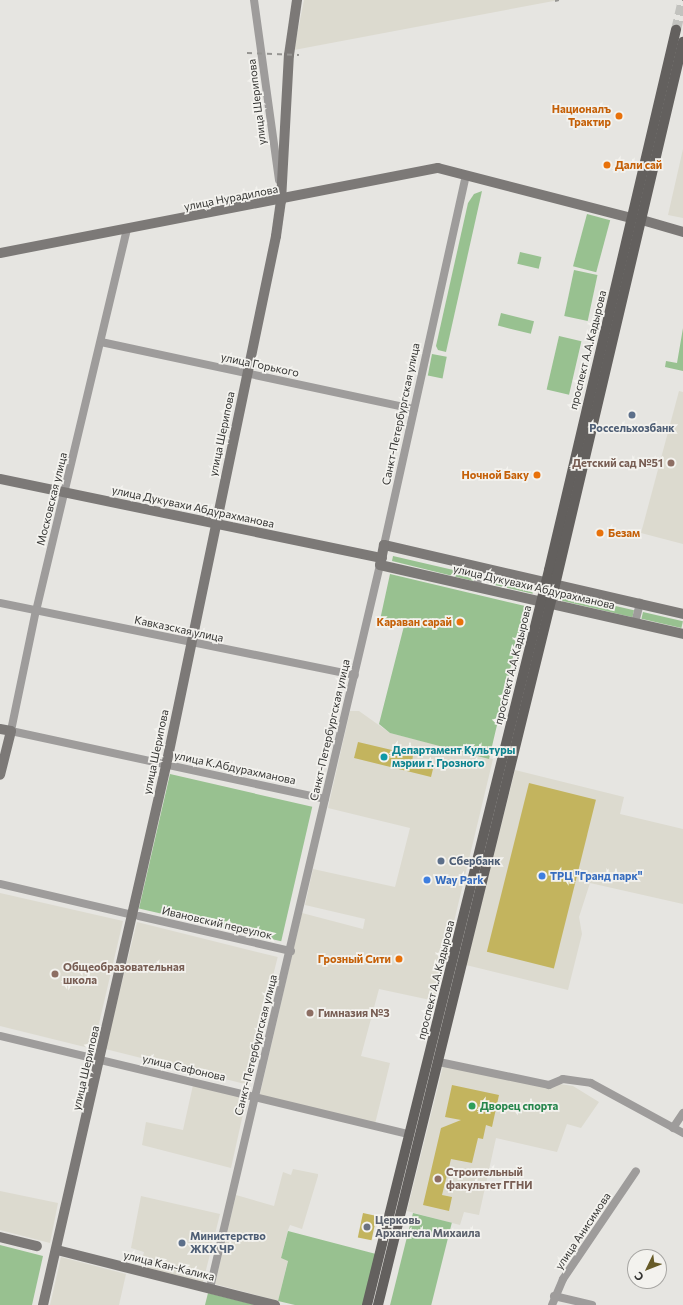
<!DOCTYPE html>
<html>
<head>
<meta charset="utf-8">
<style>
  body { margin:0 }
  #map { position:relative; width:683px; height:1305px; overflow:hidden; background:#e6e5e1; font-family:Commissioner,sans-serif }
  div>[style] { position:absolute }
  .built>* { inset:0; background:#dcdacf; transform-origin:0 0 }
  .green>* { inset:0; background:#98c190; transform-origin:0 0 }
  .building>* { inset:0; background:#c3b45e; transform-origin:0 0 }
  .primary-tunnel>* { height:10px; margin-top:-5px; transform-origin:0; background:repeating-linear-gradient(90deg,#c2c2be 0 10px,transparent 0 15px) }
  .street>* { height:8px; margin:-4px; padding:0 4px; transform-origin:4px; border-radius:4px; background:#9e9c9b }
  .secondary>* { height:10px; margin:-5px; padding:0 5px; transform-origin:5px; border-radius:5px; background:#7c7977 }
  .primary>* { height:10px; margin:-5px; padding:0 5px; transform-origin:5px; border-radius:5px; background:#63605e }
  .rail>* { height:2px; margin-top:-1px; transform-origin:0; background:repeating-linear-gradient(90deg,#969592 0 5px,transparent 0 10px) }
  .dots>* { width:11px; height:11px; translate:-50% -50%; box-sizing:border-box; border:2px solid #f3f2ee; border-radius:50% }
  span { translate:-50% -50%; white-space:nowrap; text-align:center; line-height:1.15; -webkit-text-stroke:3.5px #f3f2ee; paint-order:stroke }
  .street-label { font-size:11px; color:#343432 }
  .food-label { font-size:11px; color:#c56008; font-weight:700 }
  .right { translate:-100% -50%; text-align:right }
  .left { translate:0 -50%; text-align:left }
  .service-label { font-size:11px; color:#4e5e75; font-weight:700 }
  .education-label { font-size:11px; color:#785e54; font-weight:700 }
  .culture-label { font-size:11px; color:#0d838f; font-weight:700 }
  .shop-label { font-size:11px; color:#366cbe; font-weight:700 }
  .leisure-label { font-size:11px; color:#27864d; font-weight:700 }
  .worship-label { font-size:11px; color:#5b616d; font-weight:700 }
  .north { position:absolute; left:627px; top:1249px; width:40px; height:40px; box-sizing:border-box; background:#f3f2ee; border:1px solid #a7a6a3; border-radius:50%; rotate:227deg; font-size:11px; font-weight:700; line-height:16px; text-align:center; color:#343432 }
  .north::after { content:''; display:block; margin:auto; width:14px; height:18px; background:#675b28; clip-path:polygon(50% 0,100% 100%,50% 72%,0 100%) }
</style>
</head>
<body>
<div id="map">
  <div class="built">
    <i style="clip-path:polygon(304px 0,559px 0,294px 50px)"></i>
    <i style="clip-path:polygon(683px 149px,683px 218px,668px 215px)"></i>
    <i style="clip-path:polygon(679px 391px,683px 392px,683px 544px,641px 533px)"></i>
    <i style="clip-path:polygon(350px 711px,359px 711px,390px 733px,493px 759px,435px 1001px,379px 989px,361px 1056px,390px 1063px,374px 1128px,259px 1098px,302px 913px,363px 929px,365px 919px,305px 905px,313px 869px,395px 887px,410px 828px,328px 808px)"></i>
    <i style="clip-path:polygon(515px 770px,624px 797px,620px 814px,683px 829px,683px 904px,590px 883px,579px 917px,582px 934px,568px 990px,466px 965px)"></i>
    <i style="clip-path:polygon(0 893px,123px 921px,93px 1049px,0 1026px)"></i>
    <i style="left:137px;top:922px;width:145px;height:131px;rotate:14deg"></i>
    <i style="clip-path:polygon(443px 1066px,573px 1086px,599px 1102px,581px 1128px,567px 1124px,557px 1152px,496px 1138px,479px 1215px,464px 1212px,460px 1225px,452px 1223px,407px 1211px)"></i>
    <i style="clip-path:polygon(193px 1085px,247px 1096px,231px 1168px,142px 1145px,146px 1122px,183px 1130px)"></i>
    <i style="clip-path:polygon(293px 1169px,318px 1174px,318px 1176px,302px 1229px,290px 1225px,288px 1230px,281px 1258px,288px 1260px,278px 1301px,215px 1284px,236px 1195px,274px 1206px,283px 1172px,291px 1175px)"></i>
    <i style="clip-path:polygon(0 1191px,58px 1203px,50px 1243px,0 1230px)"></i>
    <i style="clip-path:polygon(141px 1196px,220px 1214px,203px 1282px,140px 1266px,144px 1252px,131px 1248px)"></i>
    <i style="clip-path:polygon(61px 1257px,126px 1274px,119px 1305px,50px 1305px)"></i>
  </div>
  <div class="green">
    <i style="clip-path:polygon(482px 191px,446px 352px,438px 350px,436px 346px,468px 203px,474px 194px)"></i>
    <i style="left:587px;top:214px;width:24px;height:54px;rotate:15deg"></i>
    <i style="left:520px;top:252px;width:22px;height:12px;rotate:13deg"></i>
    <i style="left:574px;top:270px;width:24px;height:47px;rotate:12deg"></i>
    <i style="left:501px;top:313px;width:34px;height:13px;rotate:14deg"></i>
    <i style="clip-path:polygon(683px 328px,683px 371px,665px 367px,666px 361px,677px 363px)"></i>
    <i style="left:559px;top:336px;width:23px;height:55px;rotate:13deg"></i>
    <i style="left:432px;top:354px;width:15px;height:22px;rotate:11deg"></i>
    <i style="clip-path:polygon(393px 556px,475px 575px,473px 581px,392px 561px)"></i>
    <i style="clip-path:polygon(390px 574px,525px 606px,489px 759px,390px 733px,379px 724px,404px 626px,380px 620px)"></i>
    <i style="left:491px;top:578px;width:44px;height:6px;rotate:13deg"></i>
    <i style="left:559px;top:593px;width:77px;height:7px;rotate:13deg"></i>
    <i style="left:643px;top:612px;width:41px;height:7px;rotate:13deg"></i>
    <i style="left:170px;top:774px;width:146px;height:138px;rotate:13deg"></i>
    <i style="left:413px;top:1213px;width:40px;height:95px;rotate:14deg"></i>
    <i style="clip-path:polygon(288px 1231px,376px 1254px,363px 1305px,295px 1305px,278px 1301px,288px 1261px,281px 1258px)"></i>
    <i style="clip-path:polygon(0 1245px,43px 1256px,32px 1305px,0 1305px)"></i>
    <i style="clip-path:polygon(208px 1293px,256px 1305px,205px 1305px)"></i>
  </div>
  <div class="building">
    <i style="clip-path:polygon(358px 742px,413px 755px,412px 763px,433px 769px,431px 777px,354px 758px)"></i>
    <i style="left:529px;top:783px;width:69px;height:174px;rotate:14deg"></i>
    <i style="clip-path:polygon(452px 1085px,499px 1095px,492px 1127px,486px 1125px,483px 1139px,478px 1138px,472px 1163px,451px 1159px,442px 1195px,452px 1197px,449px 1211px,423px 1205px,441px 1128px,461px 1120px,445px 1117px)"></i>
    <i style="left:363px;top:1213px;width:14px;height:25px;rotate:12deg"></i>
  </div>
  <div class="primary-tunnel">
    <i style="left:676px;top:30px;width:31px;rotate:-77deg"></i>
  </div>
  <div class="street">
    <i style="left:254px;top:0;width:182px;rotate:82.1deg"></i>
    <i style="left:127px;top:229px;width:392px;rotate:103.4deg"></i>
    <i style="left:36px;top:610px;width:124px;rotate:101.7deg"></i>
    <i style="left:11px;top:731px;width:321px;rotate:12.2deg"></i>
    <i style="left:101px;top:342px;width:320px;rotate:12.1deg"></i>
    <i style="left:384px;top:545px;width:379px;rotate:-77.5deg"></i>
    <i style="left:477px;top:585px;width:18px;rotate:-77deg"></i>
    <i style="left:0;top:603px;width:362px;rotate:11.5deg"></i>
    <i style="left:635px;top:623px;width:21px;rotate:-76deg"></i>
    <i style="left:0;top:884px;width:137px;rotate:13.1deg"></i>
    <i style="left:139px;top:916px;width:156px;rotate:13deg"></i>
    <i style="left:0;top:1036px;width:421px;rotate:13.5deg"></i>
    <i style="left:439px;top:1062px;width:112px;rotate:11.8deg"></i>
    <i style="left:549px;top:1085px;width:15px;rotate:-23deg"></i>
    <i style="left:563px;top:1079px;width:28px;rotate:8deg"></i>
    <i style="left:591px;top:1083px;width:105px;rotate:28.5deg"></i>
    <i style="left:673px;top:1128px;width:18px;rotate:-56deg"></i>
    <i style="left:210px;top:1288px;width:743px;rotate:-76.77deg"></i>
    <i style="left:554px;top:1296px;width:39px;rotate:13deg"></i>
    <i style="left:552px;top:1305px;width:28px;rotate:-67deg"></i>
    <i style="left:563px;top:1279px;width:130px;rotate:-55.9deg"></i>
  </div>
  <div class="secondary">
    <i style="left:642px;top:220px;width:43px;rotate:16.3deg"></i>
    <i style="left:0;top:253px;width:446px;rotate:-11deg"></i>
    <i style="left:438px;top:168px;width:200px;rotate:14.5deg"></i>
    <i style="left:0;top:479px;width:390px;rotate:11.7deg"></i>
    <i style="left:683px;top:614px;width:307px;rotate:-167deg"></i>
    <i style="left:384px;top:545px;width:20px;rotate:101deg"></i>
    <i style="left:380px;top:565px;width:311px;rotate:12.8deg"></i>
    <i style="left:0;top:729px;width:11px;rotate:10deg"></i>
    <i style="left:11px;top:731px;width:45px;rotate:104deg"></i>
    <i style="left:0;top:1237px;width:38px;rotate:14deg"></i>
    <i style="left:57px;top:1250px;width:225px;rotate:14.2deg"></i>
    <i style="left:43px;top:1305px;width:553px;rotate:-77.15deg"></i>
    <i style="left:166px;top:766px;width:541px;rotate:-78.27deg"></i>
    <i style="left:276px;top:236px;width:35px;rotate:-82deg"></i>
    <i style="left:281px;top:201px;width:146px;rotate:-86.9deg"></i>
    <i style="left:289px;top:55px;width:56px;rotate:-81.7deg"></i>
  </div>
  <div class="primary">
    <i style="left:367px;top:1305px;width:757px;rotate:-76.09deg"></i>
    <i style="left:549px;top:570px;width:555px;rotate:-76.77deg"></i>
    <i style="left:378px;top:1305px;width:741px;rotate:-76.19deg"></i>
    <i style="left:555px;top:585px;width:558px;rotate:-76.74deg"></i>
  </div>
  <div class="rail">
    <i style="left:682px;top:0;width:1px"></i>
    <i style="left:555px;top:1px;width:4px;rotate:-14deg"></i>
    <i style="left:247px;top:53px;width:52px;rotate:2.2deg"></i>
  </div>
  <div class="dots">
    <i style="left:619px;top:116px;background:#e8710a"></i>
    <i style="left:607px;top:165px;background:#e8710a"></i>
    <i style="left:632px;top:415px;background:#5c6f8a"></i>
    <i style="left:671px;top:463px;background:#8d6e63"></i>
    <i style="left:537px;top:475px;background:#e8710a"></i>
    <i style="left:600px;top:533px;background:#e8710a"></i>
    <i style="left:460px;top:622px;background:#e8710a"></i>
    <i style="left:384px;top:757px;background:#0f9aa8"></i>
    <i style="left:441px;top:861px;background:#5c6f8a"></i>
    <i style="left:542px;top:876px;background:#3f7fe0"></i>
    <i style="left:427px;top:880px;background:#3f7fe0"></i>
    <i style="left:399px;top:959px;background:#e8710a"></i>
    <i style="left:55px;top:974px;background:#8d6e63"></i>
    <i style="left:310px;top:1013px;background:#8d6e63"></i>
    <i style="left:472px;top:1106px;background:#2e9e5b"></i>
    <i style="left:438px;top:1179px;background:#8d6e63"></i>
    <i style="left:367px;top:1227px;background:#6b7280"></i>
    <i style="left:182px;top:1243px;background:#5c6f8a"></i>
  </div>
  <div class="street-label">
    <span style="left:257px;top:102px;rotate:-97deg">улица Шерипова</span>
    <span style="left:231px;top:198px;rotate:-11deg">улица Нурадилова</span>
    <span style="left:588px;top:350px;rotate:-76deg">проспект А.А.Кадырова</span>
    <span style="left:260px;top:365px;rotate:12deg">улица Горького</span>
    <span style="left:401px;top:414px;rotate:-78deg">Санкт-Петербургская улица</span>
    <span style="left:222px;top:434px;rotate:-78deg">улица Шерипова</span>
    <span style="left:52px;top:499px;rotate:-76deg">Московская улица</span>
    <span style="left:193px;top:507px;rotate:12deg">улица Дукувахи Абдурахманова</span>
    <span style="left:534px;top:587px;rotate:13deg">улица Дукувахи Абдурахманова</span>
    <span style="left:179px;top:629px;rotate:12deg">Кавказская улица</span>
    <span style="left:513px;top:665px;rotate:-76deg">проспект А.А.Кадырова</span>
    <span style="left:330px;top:730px;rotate:-77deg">Санкт-Петербургская улица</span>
    <span style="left:156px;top:752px;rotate:-78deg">улица Шерипова</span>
    <span style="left:235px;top:768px;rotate:12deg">улица К.Абдурахманова</span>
    <span style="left:217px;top:923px;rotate:13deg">Ивановский переулок</span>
    <span style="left:436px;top:980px;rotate:-76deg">проспект А.А.Кадырова</span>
    <span style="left:256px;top:1045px;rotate:-76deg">Санкт-Петербургская улица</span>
    <span style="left:86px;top:1068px;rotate:-77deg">улица Шерипова</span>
    <span style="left:184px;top:1068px;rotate:13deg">улица Сафонова</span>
    <span style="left:583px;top:1231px;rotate:-56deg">улица Анисимова</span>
    <span style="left:169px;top:1266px;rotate:14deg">улица Кан-Калика</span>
  </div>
  <div class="food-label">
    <span class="right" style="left:611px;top:116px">Националъ<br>Трактир</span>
    <span class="left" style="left:615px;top:165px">Дали сай</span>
    <span class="right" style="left:529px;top:475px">Ночной Баку</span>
    <span class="left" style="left:608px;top:533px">Безам</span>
    <span class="right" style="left:452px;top:622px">Караван сарай</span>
    <span class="right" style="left:391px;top:959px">Грозный Сити</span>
  </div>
  <div class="service-label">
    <span style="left:632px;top:428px">Россельхозбанк</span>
    <span class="left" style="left:449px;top:861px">Сбербанк</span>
    <span class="left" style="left:190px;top:1243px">Министерство<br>ЖКХ ЧР</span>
  </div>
  <div class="education-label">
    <span class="right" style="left:663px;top:463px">Детский сад №51</span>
    <span class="left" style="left:63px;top:974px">Общеобразовательная<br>школа</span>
    <span class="left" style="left:318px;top:1013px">Гимназия №3</span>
    <span class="left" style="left:446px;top:1179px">Строительный<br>факультет ГГНИ</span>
  </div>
  <div class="culture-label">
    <span class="left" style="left:392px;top:757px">Департамент Культуры<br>мэрии г. Грозного</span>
  </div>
  <div class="shop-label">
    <span class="left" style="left:550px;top:876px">ТРЦ "Гранд парк"</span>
    <span class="left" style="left:435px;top:880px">Way Park</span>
  </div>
  <div class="leisure-label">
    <span class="left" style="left:480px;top:1106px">Дворец спорта</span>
  </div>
  <div class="worship-label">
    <span class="left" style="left:375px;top:1227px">Церковь<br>Архангела Михаила</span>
  </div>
  <div class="north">С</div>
</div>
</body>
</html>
